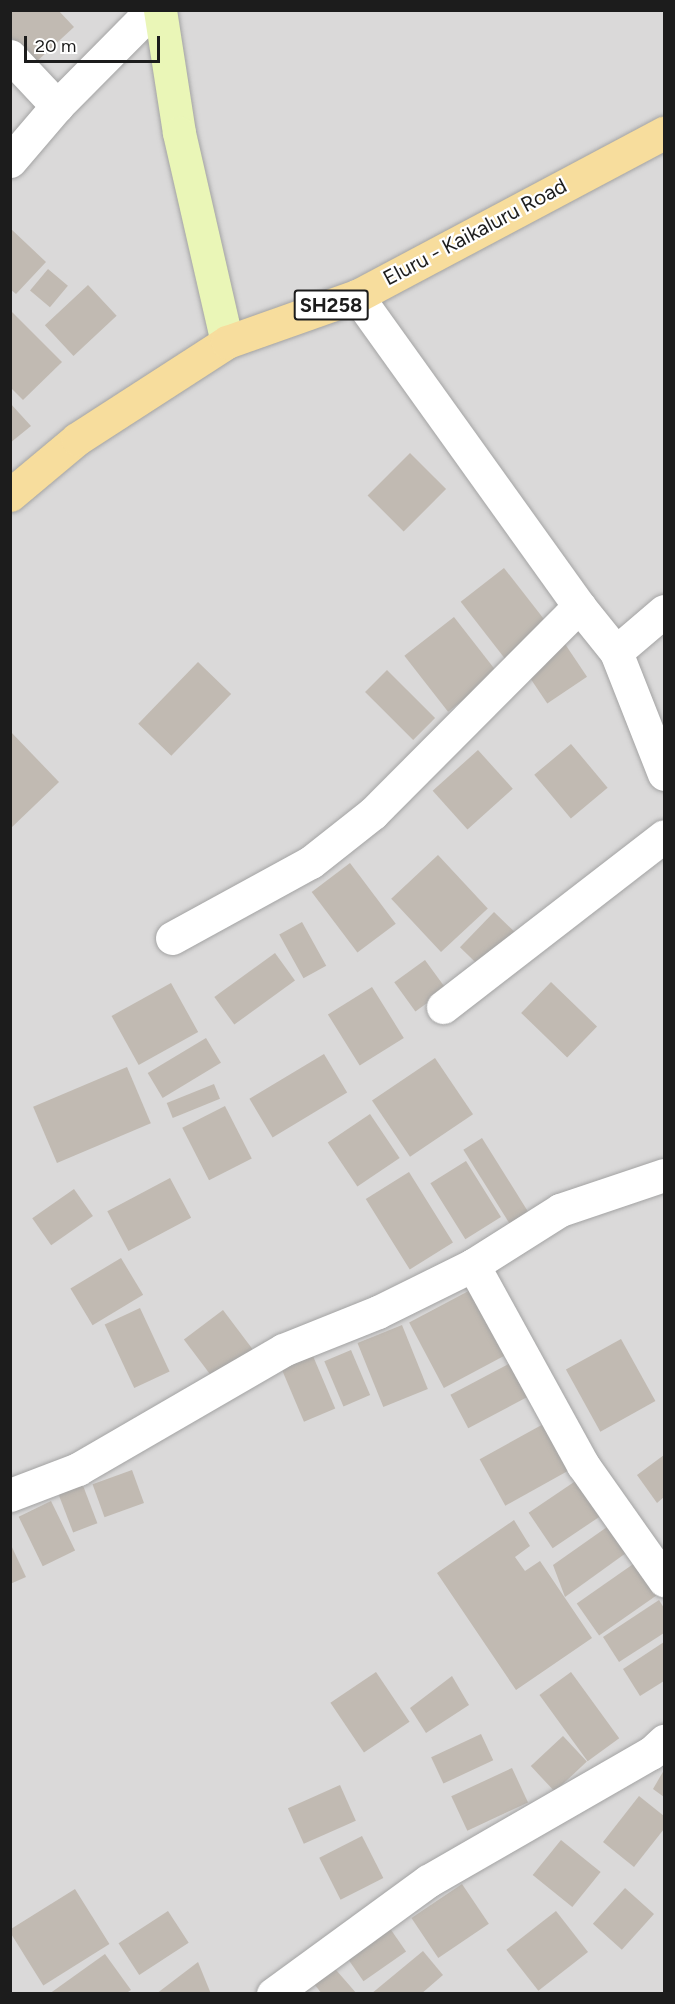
<!DOCTYPE html>
<html>
<head>
<meta charset="utf-8">
<style>
  body { margin:0 }
  #map { position:relative; width:675px; height:2004px; overflow:hidden; background:#edebe2; font-family:Figtree,sans-serif }
  div>[style] { position:absolute }
  .residential>* { inset:0; background:#dad9d9; transform-origin:0 0 }
  .building>* { inset:0; background:#c1bab2; transform-origin:0 0 }
  .roads { filter:drop-shadow(0 0 2px #a3a3a3) drop-shadow(0 0 2px #a3a3a3) }
  .street>* { height:33px; margin:-16.5px; padding:0 16.5px; transform-origin:16.5px; border-radius:16.5px; background:#fff }
  .secondary>* { height:33px; margin:-16.5px; padding:0 16.5px; transform-origin:16.5px; border-radius:16.5px; background:#eaf6b7 }
  .primary>* { height:33px; margin:-16.5px; padding:0 16.5px; transform-origin:16.5px; border-radius:16.5px; background:#f7dd9d }
  span { translate:-50% -50%; white-space:nowrap; text-align:center; line-height:1.15; -webkit-text-stroke:4.5px #fff; paint-order:stroke }
  .shield-label span { padding:2px 4px; background:#fff; border:2px solid; border-radius:4px; -webkit-text-stroke-width:0 }
  .shield-label { font-size:20px; color:#1c1c1c; font-weight:700 }
  .street-label { font-size:21px; color:#1c1c1c }
  .frame { position:absolute; inset:0; border:12px solid #1c1c1c; pointer-events:none }
  .scale { position:absolute; left:24px; top:36px; width:136px; height:27px; box-sizing:border-box; border:3px solid #1c1c1c; border-top:0; padding-left:8px; font-size:18px; line-height:21px; white-space:nowrap; color:#1c1c1c; -webkit-text-stroke:4px #fff; paint-order:stroke }
</style>
</head>
<body>
<div id="map">
  <div class="residential">
    <i style="left:11px;top:11px;width:653px;height:1982px"></i>
  </div>
  <div class="building">
    <i style="clip-path:polygon(10px 10px,58px 10px,74px 27px,35px 63px,10px 36px)"></i>
    <i style="clip-path:polygon(10px 228px,46px 262px,16px 294px,10px 289px)"></i>
    <i style="left:48px;top:269px;width:26px;height:28px;rotate:40deg"></i>
    <i style="left:88px;top:285px;width:42px;height:59px;rotate:47deg"></i>
    <i style="clip-path:polygon(10px 310px,62px 362px,23px 400px,10px 387px)"></i>
    <i style="clip-path:polygon(10px 403px,31px 426px,10px 443px)"></i>
    <i style="left:410px;top:453px;width:51px;height:60px;rotate:45deg"></i>
    <i style="left:504px;top:568px;width:73px;height:55px;rotate:52deg"></i>
    <i style="left:454px;top:617px;width:71px;height:63px;rotate:52deg"></i>
    <i style="left:563px;top:641px;width:43px;height:48px;rotate:56deg"></i>
    <i style="left:198px;top:662px;width:46px;height:86px;rotate:44deg"></i>
    <i style="left:387px;top:670px;width:68px;height:31px;rotate:45deg"></i>
    <i style="clip-path:polygon(10px 731px,59px 782px,10px 829px)"></i>
    <i style="left:571px;top:744px;width:57px;height:48px;rotate:50deg"></i>
    <i style="left:478px;top:750px;width:52px;height:61px;rotate:48deg"></i>
    <i style="left:438px;top:855px;width:73px;height:64px;rotate:47deg"></i>
    <i style="left:350px;top:863px;width:76px;height:48px;rotate:53deg"></i>
    <i style="left:494px;top:912px;width:32px;height:49px;rotate:44deg"></i>
    <i style="left:302px;top:922px;width:50px;height:26px;rotate:61deg"></i>
    <i style="left:275px;top:953px;width:34px;height:75px;rotate:54deg"></i>
    <i style="left:425px;top:960px;width:36px;height:38px;rotate:54deg"></i>
    <i style="left:551px;top:982px;width:64px;height:43px;rotate:44deg"></i>
    <i style="left:171px;top:983px;width:56px;height:68px;rotate:61deg"></i>
    <i style="left:372px;top:987px;width:60px;height:52px;rotate:58deg"></i>
    <i style="left:206px;top:1038px;width:29px;height:68px;rotate:59deg"></i>
    <i style="left:324px;top:1054px;width:45px;height:87px;rotate:59deg"></i>
    <i style="left:435px;top:1058px;width:68px;height:76px;rotate:56deg"></i>
    <i style="left:127px;top:1067px;width:61px;height:102px;rotate:67deg"></i>
    <i style="left:214px;top:1084px;width:16px;height:51px;rotate:68deg"></i>
    <i style="left:225px;top:1106px;width:59px;height:48px;rotate:63deg"></i>
    <i style="left:370px;top:1114px;width:53px;height:51px;rotate:56deg"></i>
    <i style="left:482px;top:1138px;width:97px;height:22px;rotate:58deg"></i>
    <i style="left:466px;top:1161px;width:66px;height:42px;rotate:58deg"></i>
    <i style="left:409px;top:1172px;width:83px;height:51px;rotate:58deg"></i>
    <i style="left:170px;top:1178px;width:45px;height:71px;rotate:62deg"></i>
    <i style="left:74px;top:1189px;width:33px;height:51px;rotate:55deg"></i>
    <i style="left:121px;top:1258px;width:43px;height:59px;rotate:59deg"></i>
    <i style="left:478px;top:1286px;width:74px;height:78px;rotate:62deg"></i>
    <i style="left:140px;top:1308px;width:70px;height:39px;rotate:65deg"></i>
    <i style="left:223px;top:1310px;width:53px;height:49px;rotate:53deg"></i>
    <i style="left:402px;top:1325px;width:69px;height:48px;rotate:68deg"></i>
    <i style="left:621px;top:1339px;width:71px;height:63px;rotate:61deg"></i>
    <i style="left:351px;top:1350px;width:49px;height:29px;rotate:67deg"></i>
    <i style="left:313px;top:1356px;width:57px;height:34px;rotate:67deg"></i>
    <i style="left:514px;top:1361px;width:38px;height:72px;rotate:62deg"></i>
    <i style="left:547px;top:1422px;width:53px;height:77px;rotate:61deg"></i>
    <i style="clip-path:polygon(664px 1455px,664px 1497px,657px 1503px,637px 1475px)"></i>
    <i style="left:132px;top:1470px;width:35px;height:42px;rotate:70deg"></i>
    <i style="left:580px;top:1478px;width:43px;height:62px;rotate:56deg"></i>
    <i style="left:82px;top:1483px;width:43px;height:26px;rotate:69deg"></i>
    <i style="left:51px;top:1501px;width:55px;height:36px;rotate:64deg"></i>
    <i style="clip-path:polygon(514px 1520px,530px 1546px,515px 1557px,525px 1571px,540px 1561px,592px 1638px,516px 1690px,437px 1573px)"></i>
    <i style="clip-path:polygon(607px 1527px,626px 1553px,565px 1597px,553px 1565px)"></i>
    <i style="clip-path:polygon(10px 1543px,26px 1577px,10px 1584px)"></i>
    <i style="left:639px;top:1560px;width:39px;height:76px;rotate:55deg"></i>
    <i style="clip-path:polygon(659px 1600px,664px 1608px,664px 1633px,619px 1662px,603px 1637px)"></i>
    <i style="clip-path:polygon(664px 1642px,664px 1681px,640px 1696px,623px 1669px)"></i>
    <i style="left:376px;top:1672px;width:60px;height:55px;rotate:56deg"></i>
    <i style="left:571px;top:1672px;width:82px;height:39px;rotate:54deg"></i>
    <i style="clip-path:polygon(452px 1676px,469px 1705px,426px 1733px,410px 1708px)"></i>
    <i style="left:481px;top:1734px;width:29px;height:55px;rotate:65deg"></i>
    <i style="left:563px;top:1736px;width:35px;height:44px;rotate:47deg"></i>
    <i style="left:512px;top:1768px;width:38px;height:67px;rotate:65deg"></i>
    <i style="clip-path:polygon(664px 1770px,664px 1797px,653px 1789px)"></i>
    <i style="left:340px;top:1785px;width:39px;height:57px;rotate:66deg"></i>
    <i style="clip-path:polygon(639px 1796px,664px 1816px,664px 1829px,634px 1867px,603px 1842px)"></i>
    <i style="left:362px;top:1836px;width:47px;height:48px;rotate:63deg"></i>
    <i style="left:561px;top:1840px;width:51px;height:45px;rotate:39deg"></i>
    <i style="left:462px;top:1884px;width:48px;height:61px;rotate:56deg"></i>
    <i style="left:625px;top:1888px;width:39px;height:48px;rotate:42deg"></i>
    <i style="left:75px;top:1889px;width:65px;height:78px;rotate:58deg"></i>
    <i style="left:168px;top:1911px;width:38px;height:59px;rotate:57deg"></i>
    <i style="left:556px;top:1911px;width:52px;height:63px;rotate:52deg"></i>
    <i style="left:382px;top:1917px;width:42px;height:52px;rotate:55deg"></i>
    <i style="clip-path:polygon(423px 1951px,443px 1975px,421px 1994px,371px 1994px)"></i>
    <i style="clip-path:polygon(105px 1954px,131px 1990px,125px 1994px,49px 1994px)"></i>
    <i style="clip-path:polygon(198px 1962px,211px 1994px,156px 1994px)"></i>
    <i style="clip-path:polygon(330px 1963px,357px 1994px,322px 1994px,311px 1980px)"></i>
  </div>
  <div class="roads">
    <div class="street">
      <i style="left:10px;top:56px;width:69px;rotate:46.8deg"></i>
      <i style="left:10px;top:161px;width:72px;rotate:-49.5deg"></i>
      <i style="left:57px;top:106px;width:135px;rotate:-45.3deg"></i>
      <i style="left:357px;top:296px;width:381px;rotate:54.4deg"></i>
      <i style="left:579px;top:606px;width:59px;rotate:51.2deg"></i>
      <i style="left:616px;top:652px;width:63px;rotate:-40.5deg"></i>
      <i style="left:616px;top:652px;width:131px;rotate:68.5deg"></i>
      <i style="left:172px;top:938px;width:158px;rotate:-28.7deg"></i>
      <i style="left:311px;top:862px;width:79px;rotate:-38.3deg"></i>
      <i style="left:373px;top:813px;width:292px;rotate:-45.1deg"></i>
      <i style="left:443px;top:1007px;width:279px;rotate:-37.7deg"></i>
      <i style="left:473px;top:1265px;width:228px;rotate:61.2deg"></i>
      <i style="left:583px;top:1465px;width:141px;rotate:54.8deg"></i>
      <i style="left:10px;top:1495px;width:73px;rotate:-20.9deg"></i>
      <i style="left:78px;top:1469px;width:237px;rotate:-30.1deg"></i>
      <i style="left:283px;top:1350px;width:102px;rotate:-21.8deg"></i>
      <i style="left:378px;top:1312px;width:106px;rotate:-26.3deg"></i>
      <i style="left:473px;top:1265px;width:103px;rotate:-32.3deg"></i>
      <i style="left:560px;top:1210px;width:110px;rotate:-18.6deg"></i>
      <i style="left:273px;top:1994px;width:192px;rotate:-36.1deg"></i>
      <i style="left:428px;top:1881px;width:257px;rotate:-29.9deg"></i>
      <i style="left:651px;top:1753px;width:18px;rotate:-43deg"></i>
    </div>
    <div class="secondary">
      <i style="left:160px;top:10px;width:124px;rotate:81.2deg"></i>
      <i style="left:179px;top:133px;width:214px;rotate:77.1deg"></i>
    </div>
    <div class="primary">
      <i style="left:10px;top:495px;width:87px;rotate:-39.9deg"></i>
      <i style="left:77px;top:439px;width:179px;rotate:-32.9deg"></i>
      <i style="left:227px;top:342px;width:138px;rotate:-19.5deg"></i>
      <i style="left:357px;top:296px;width:348px;rotate:-28deg"></i>
    </div>
  </div>
  <div class="shield-label">
    <span style="left:331px;top:305px">SH258</span>
  </div>
  <div class="street-label">
    <span style="left:475px;top:232px;rotate:-28deg">Eluru - Kaikaluru Road</span>
  </div>
  <div class="frame"></div>
  <div class="scale">20 m</div>
</div>
</body>
</html>
